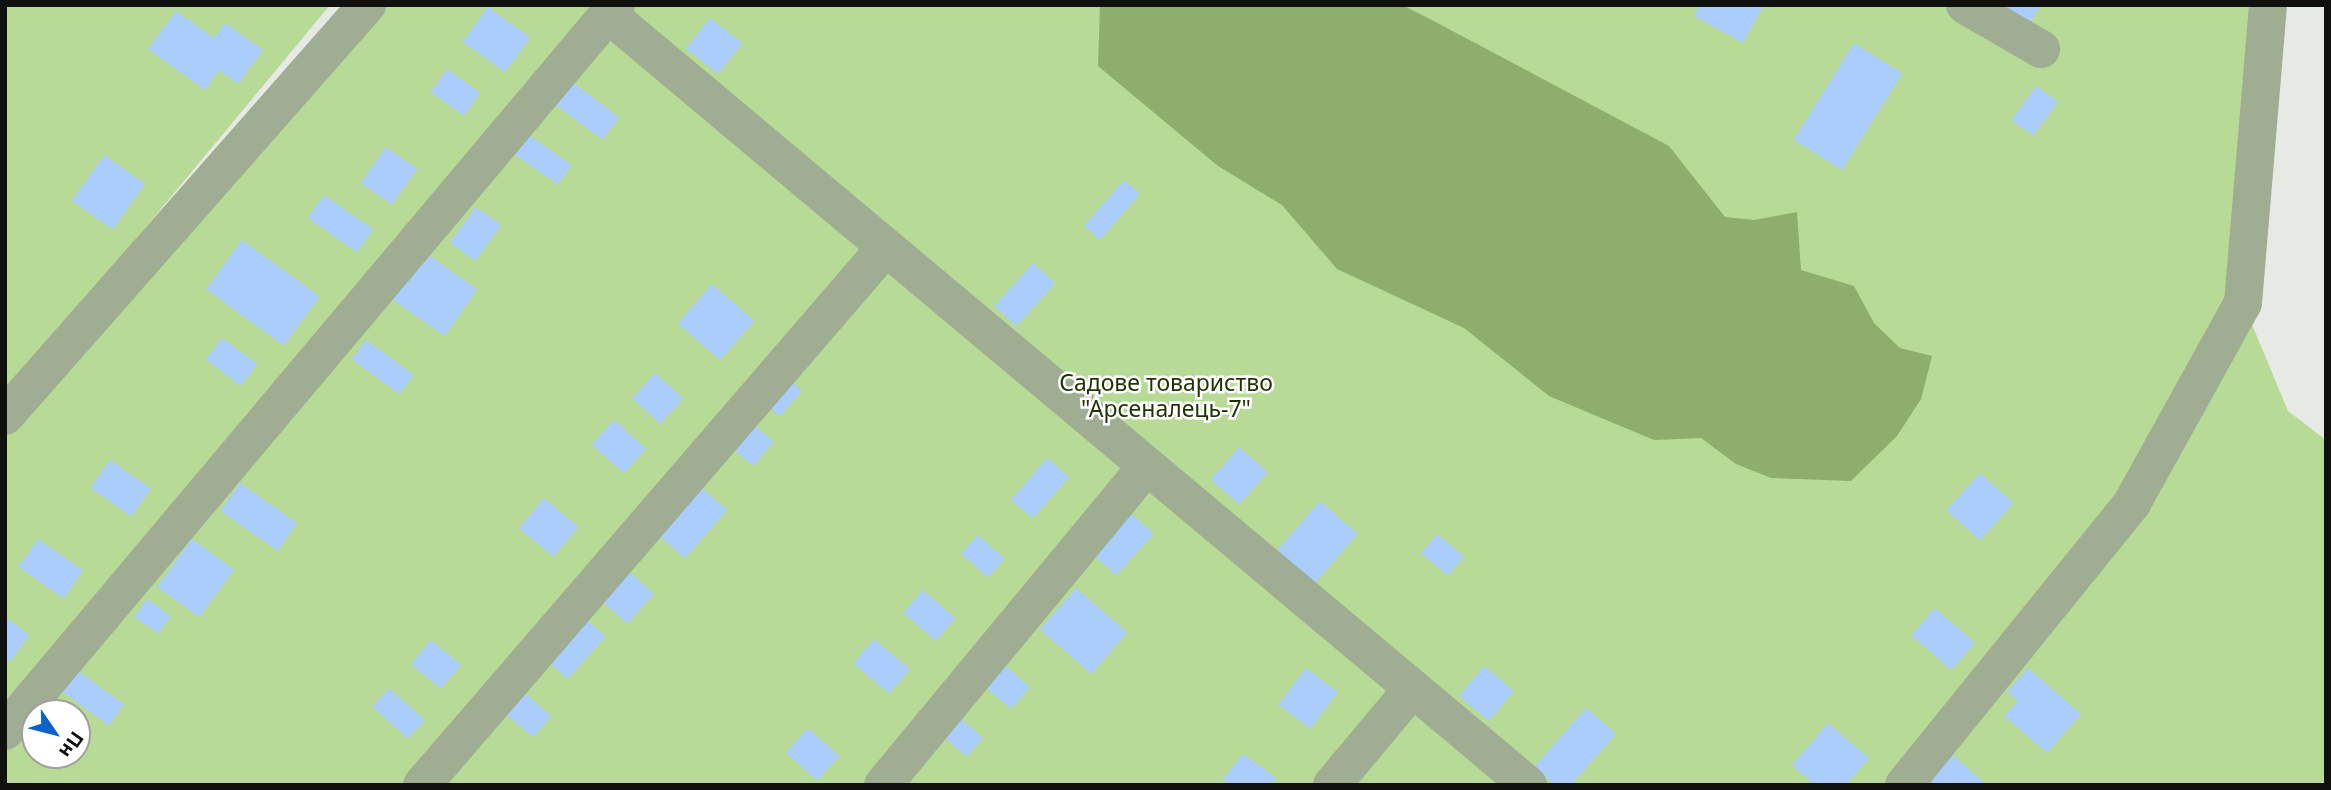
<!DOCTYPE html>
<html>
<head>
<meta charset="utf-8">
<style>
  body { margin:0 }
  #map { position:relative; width:2331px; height:790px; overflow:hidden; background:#e7eae4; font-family:"Noto Sans",sans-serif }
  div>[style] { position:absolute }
  .green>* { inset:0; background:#b7da96 }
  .water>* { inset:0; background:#8dae6c }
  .building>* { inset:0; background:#abcdfe; transform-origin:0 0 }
  .minor>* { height:38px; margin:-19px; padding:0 19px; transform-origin:19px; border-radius:19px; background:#9fae92 }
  span { translate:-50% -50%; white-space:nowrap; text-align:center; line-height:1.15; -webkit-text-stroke:5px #fff; paint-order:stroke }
  .park-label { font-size:23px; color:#1f3402 }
  .frame { position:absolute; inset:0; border:7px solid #10110f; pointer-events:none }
  .north { position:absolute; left:21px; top:699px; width:70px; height:70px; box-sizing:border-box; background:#fff; border:2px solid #9fa09f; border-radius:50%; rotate:125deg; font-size:19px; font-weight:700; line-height:28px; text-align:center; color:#10110f }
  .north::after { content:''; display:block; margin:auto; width:24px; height:32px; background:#0b62cc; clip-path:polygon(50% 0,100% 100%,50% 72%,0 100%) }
</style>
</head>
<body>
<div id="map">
  <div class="green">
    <i style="clip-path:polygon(5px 5px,330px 5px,5px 397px)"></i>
    <i style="clip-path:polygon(evenodd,372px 5px,2274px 5px,2243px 303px,2288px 411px,2326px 440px,2326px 785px,5px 785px,5px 430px,372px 5px,35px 713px,77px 713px,77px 755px,35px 755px,35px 713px)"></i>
  </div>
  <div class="water">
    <i style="clip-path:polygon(1100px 5px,1402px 5px,1430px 19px,1669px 146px,1725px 217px,1754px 220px,1797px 212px,1801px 270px,1854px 286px,1874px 323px,1900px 348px,1932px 356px,1921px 399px,1897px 436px,1851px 481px,1771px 478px,1736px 464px,1701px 438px,1654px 440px,1549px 396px,1464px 328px,1337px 269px,1282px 205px,1218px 166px,1098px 66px)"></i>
  </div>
  <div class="building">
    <i style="clip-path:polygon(1700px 5px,1764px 5px,1743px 43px,1694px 16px)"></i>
    <i style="clip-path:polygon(2005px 5px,2041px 5px,2024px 32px,1999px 15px)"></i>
    <i style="left:488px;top:7px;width:52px;height:43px;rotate:36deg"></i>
    <i style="clip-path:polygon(176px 11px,214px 38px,225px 23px,263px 50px,238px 84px,219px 70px,205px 90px,148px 49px)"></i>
    <i style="left:710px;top:18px;width:41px;height:39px;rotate:38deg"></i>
    <i style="left:1854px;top:43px;width:57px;height:114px;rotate:32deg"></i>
    <i style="left:447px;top:69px;width:41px;height:28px;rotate:36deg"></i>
    <i style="left:572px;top:82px;width:59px;height:28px;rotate:37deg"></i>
    <i style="left:2036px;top:86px;width:27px;height:42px;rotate:36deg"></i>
    <i style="left:529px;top:135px;width:52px;height:24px;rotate:35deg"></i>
    <i style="left:386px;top:147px;width:38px;height:44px;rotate:35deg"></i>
    <i style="left:104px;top:155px;width:50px;height:56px;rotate:35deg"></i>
    <i style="left:1124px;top:180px;width:21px;height:61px;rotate:41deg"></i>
    <i style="left:324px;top:195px;width:60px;height:28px;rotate:35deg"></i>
    <i style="left:476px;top:207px;width:31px;height:44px;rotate:36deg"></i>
    <i style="left:242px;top:240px;width:96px;height:61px;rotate:36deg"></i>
    <i style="left:424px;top:252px;width:65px;height:57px;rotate:35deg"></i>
    <i style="left:1033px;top:263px;width:30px;height:58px;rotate:42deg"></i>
    <i style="left:712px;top:284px;width:56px;height:52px;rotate:41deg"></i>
    <i style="left:222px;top:338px;width:44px;height:27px;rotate:37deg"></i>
    <i style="left:366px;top:340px;width:59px;height:24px;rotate:36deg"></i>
    <i style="left:655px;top:373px;width:38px;height:34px;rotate:42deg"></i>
    <i style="left:786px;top:377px;width:21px;height:34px;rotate:41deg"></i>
    <i style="left:747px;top:419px;width:35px;height:32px;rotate:40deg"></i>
    <i style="left:614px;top:420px;width:43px;height:33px;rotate:42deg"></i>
    <i style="left:1239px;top:447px;width:38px;height:43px;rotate:41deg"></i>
    <i style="left:1047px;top:458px;width:29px;height:55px;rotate:41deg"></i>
    <i style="left:110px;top:460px;width:50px;height:34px;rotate:35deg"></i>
    <i style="left:1980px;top:473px;width:45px;height:50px;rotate:42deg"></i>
    <i style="left:240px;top:483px;width:70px;height:34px;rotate:35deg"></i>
    <i style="left:696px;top:483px;width:41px;height:64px;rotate:41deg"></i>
    <i style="left:544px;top:498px;width:45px;height:39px;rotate:40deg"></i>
    <i style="left:1320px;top:501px;width:50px;height:65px;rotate:41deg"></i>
    <i style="left:1124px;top:507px;width:40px;height:56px;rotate:42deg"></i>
    <i style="left:1437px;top:534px;width:35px;height:25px;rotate:40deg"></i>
    <i style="left:978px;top:535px;width:36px;height:25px;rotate:42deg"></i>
    <i style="left:38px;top:539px;width:55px;height:34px;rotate:35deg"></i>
    <i style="left:192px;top:539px;width:52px;height:59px;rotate:36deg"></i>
    <i style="left:625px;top:568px;width:39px;height:40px;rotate:42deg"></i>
    <i style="left:1076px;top:588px;width:68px;height:55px;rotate:41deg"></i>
    <i style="left:923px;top:590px;width:43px;height:30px;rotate:41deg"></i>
    <i style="left:147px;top:599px;width:29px;height:22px;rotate:35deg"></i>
    <i style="left:1935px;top:608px;width:53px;height:36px;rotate:41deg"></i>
    <i style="clip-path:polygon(5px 617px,29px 635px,10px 662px,5px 659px)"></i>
    <i style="left:587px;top:620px;width:25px;height:57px;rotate:42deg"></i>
    <i style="left:874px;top:639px;width:47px;height:32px;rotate:40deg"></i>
    <i style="left:431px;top:640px;width:39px;height:31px;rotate:40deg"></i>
    <i style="left:997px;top:659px;width:43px;height:29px;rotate:40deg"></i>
    <i style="left:1484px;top:666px;width:39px;height:39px;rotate:40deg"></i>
    <i style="left:1306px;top:668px;width:40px;height:46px;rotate:37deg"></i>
    <i style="clip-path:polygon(2028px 668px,2081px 714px,2047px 753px,2004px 716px,2018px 701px,2007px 692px)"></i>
    <i style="left:78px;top:671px;width:57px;height:26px;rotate:36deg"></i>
    <i style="left:389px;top:688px;width:48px;height:25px;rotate:42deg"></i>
    <i style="left:521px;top:690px;width:40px;height:28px;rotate:41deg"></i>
    <i style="clip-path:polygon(1586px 708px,1616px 734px,1571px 785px,1555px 785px,1534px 767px)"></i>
    <i style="left:952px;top:711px;width:41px;height:25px;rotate:41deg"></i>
    <i style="clip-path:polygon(1828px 723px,1869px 758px,1846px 785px,1815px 785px,1792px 765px)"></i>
    <i style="left:808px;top:728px;width:42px;height:33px;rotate:42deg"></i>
    <i style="clip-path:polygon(1949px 752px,1987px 785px,1921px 785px)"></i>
    <i style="clip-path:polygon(1243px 754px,1276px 778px,1271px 785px,1230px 785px,1223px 779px)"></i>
  </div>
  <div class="minor">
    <i style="left:1965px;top:5px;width:88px;rotate:30.1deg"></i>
    <i style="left:609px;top:15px;width:1199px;rotate:39.96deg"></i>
    <i style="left:5px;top:416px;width:548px;rotate:-48.63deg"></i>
    <i style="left:5px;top:731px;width:949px;rotate:-49.92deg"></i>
    <i style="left:422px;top:785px;width:710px;rotate:-49.22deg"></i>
    <i style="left:883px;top:785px;width:414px;rotate:-50.4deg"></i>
    <i style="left:1332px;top:785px;width:126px;rotate:-50.1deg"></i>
    <i style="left:1904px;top:785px;width:363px;rotate:-51deg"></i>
    <i style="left:2132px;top:503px;width:229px;rotate:-61deg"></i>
    <i style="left:2243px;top:303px;width:299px;rotate:-85.2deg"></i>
  </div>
  <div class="park-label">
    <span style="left:1166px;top:395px">Садове товариство<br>"Арсеналець-7"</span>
  </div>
  <div class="frame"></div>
  <div class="north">Пн</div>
</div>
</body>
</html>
